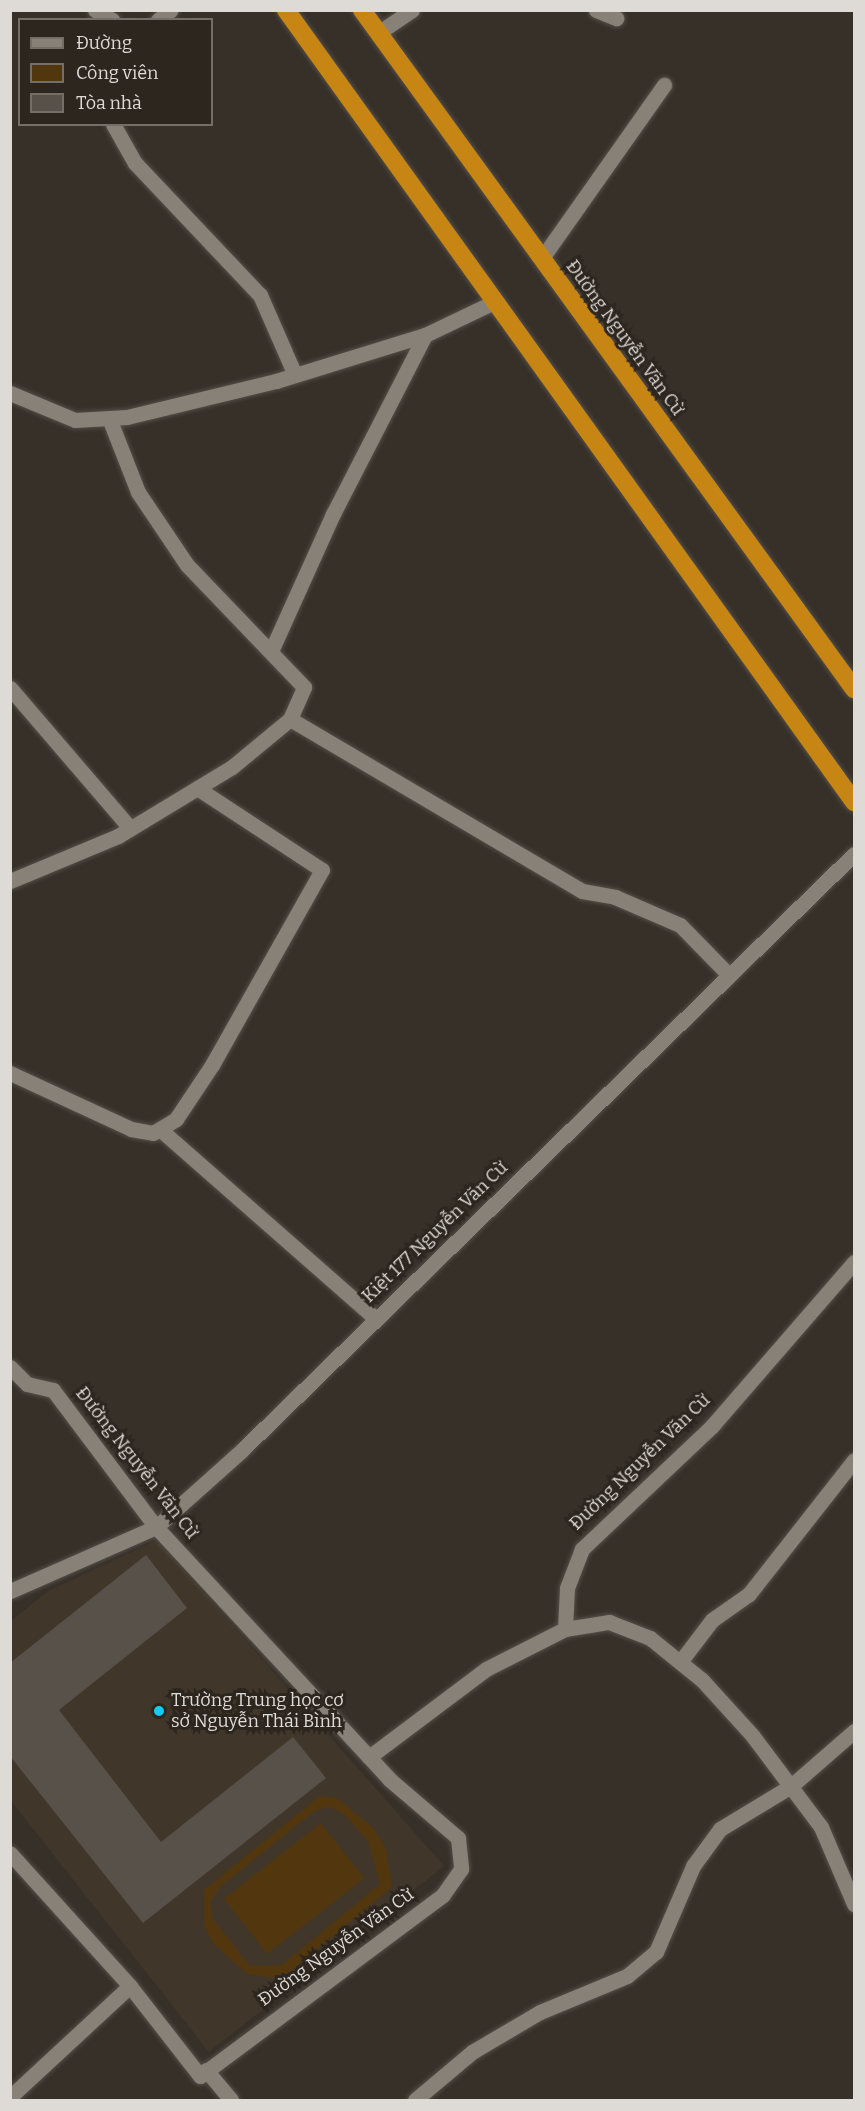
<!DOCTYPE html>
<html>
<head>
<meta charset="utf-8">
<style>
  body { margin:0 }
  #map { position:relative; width:865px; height:2111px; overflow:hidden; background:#363029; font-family:Bitter,serif }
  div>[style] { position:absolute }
  .built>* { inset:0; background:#40372a }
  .green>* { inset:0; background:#52370e; transform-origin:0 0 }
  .building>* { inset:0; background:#585149 }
  .roads { filter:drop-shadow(0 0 2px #534e48) drop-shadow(0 0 2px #534e48) }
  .minor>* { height:15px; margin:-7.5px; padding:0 7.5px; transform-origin:7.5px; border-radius:7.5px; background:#888178 }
  .highway>* { height:18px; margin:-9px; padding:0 9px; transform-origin:9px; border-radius:9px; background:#c78613 }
  .dots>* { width:16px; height:16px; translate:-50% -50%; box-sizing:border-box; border:3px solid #2c261f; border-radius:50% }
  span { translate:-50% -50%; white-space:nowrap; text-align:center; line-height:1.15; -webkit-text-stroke:6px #2c261f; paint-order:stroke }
  .street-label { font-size:18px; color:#dedad5 }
  .poi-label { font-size:18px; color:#dedad5 }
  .left { translate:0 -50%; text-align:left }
  .frame { position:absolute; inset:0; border:12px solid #dedad5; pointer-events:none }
  .legend { position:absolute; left:18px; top:18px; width:195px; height:108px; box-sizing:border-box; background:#2c261f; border:2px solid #736e68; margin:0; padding:8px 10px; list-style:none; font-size:18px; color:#dedad5 }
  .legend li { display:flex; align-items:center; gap:12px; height:30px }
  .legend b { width:30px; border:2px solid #736e68 }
</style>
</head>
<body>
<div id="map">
  <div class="built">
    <i style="clip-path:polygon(157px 1540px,444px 1866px,209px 2052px,11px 1801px,11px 1621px,48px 1591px)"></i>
  </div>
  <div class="green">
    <i style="clip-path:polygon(evenodd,320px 1796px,337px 1798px,373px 1828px,385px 1846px,392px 1887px,281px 1979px,247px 1974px,213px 1943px,204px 1925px,204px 1890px,320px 1796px,329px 1807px,343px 1813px,368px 1841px,380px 1884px,282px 1965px,250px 1966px,213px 1919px,210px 1902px,221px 1886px,316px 1810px,329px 1807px)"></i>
    <i style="left:321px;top:1823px;width:70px;height:123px;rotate:52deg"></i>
  </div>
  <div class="building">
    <i style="clip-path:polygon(146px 1555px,187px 1608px,59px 1710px,161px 1842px,293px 1737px,326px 1778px,143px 1923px,10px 1756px,10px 1663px)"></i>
  </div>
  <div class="roads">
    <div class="minor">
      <i style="left:95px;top:10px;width:20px;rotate:30deg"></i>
      <i style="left:596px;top:10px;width:22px;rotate:22deg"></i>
      <i style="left:158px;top:20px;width:16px;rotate:-38deg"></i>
      <i style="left:378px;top:33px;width:41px;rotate:-34.1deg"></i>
      <i style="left:113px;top:124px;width:45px;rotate:60.6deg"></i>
      <i style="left:135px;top:163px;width:182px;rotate:46.6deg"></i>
      <i style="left:260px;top:295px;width:87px;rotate:66.4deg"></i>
      <i style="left:542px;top:258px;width:212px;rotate:-54.8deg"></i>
      <i style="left:10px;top:393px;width:70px;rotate:22.6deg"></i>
      <i style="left:75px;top:420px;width:52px;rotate:-3.3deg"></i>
      <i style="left:127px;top:417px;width:153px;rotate:-13.6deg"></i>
      <i style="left:276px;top:381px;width:156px;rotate:-17.2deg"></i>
      <i style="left:425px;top:335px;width:76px;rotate:-25.6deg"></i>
      <i style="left:272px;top:649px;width:148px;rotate:-65.7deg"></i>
      <i style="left:333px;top:514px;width:201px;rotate:-62.8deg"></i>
      <i style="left:10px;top:688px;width:184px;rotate:49.4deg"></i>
      <i style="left:290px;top:719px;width:339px;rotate:30.5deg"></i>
      <i style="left:582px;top:891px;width:34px;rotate:10deg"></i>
      <i style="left:615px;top:897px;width:71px;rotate:23.3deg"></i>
      <i style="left:680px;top:925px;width:70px;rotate:45.6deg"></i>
      <i style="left:10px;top:881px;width:117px;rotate:-22.6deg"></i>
      <i style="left:118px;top:836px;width:133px;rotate:-31.2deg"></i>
      <i style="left:232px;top:767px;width:75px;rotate:-39.6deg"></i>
      <i style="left:290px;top:719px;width:35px;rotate:-66deg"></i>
      <i style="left:304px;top:687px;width:169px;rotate:-133.8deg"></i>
      <i style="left:187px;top:565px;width:88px;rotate:-123.9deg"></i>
      <i style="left:138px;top:492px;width:79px;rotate:-111.4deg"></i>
      <i style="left:10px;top:1073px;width:133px;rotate:24.8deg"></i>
      <i style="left:131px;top:1129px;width:22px;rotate:10deg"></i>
      <i style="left:153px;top:1133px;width:27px;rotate:-31deg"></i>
      <i style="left:176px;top:1119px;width:65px;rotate:-56.3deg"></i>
      <i style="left:212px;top:1065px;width:224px;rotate:-60.6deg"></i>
      <i style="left:322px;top:870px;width:149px;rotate:-146.7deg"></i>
      <i style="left:162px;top:1131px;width:283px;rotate:41.3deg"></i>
      <i style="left:10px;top:1367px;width:24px;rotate:45deg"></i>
      <i style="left:27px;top:1384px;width:27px;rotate:13deg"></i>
      <i style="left:53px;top:1390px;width:171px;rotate:53.1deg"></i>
      <i style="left:156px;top:1527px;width:343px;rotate:47.2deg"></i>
      <i style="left:389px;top:1779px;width:91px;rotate:40.5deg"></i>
      <i style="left:458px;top:1838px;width:31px;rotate:84deg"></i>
      <i style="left:461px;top:1869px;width:32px;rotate:125deg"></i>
      <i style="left:443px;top:1895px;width:303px;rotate:143.3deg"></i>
      <i style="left:200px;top:2076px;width:114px;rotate:-127.9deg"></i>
      <i style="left:130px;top:1986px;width:179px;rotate:-132.1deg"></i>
      <i style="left:10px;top:1591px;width:159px;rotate:-23.7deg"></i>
      <i style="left:156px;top:1527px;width:115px;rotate:-41.8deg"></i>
      <i style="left:242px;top:1450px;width:854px;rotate:-44.24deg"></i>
      <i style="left:565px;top:1629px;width:41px;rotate:-87.2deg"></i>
      <i style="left:567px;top:1588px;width:42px;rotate:-69deg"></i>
      <i style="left:582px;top:1549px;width:179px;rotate:-43.4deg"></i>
      <i style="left:712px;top:1426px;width:217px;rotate:-49.1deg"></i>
      <i style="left:680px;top:1662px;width:53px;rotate:-52.7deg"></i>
      <i style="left:712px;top:1620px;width:45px;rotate:-35.1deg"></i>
      <i style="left:749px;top:1594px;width:170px;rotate:-51.9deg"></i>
      <i style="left:369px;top:1757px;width:146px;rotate:-36.9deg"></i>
      <i style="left:486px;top:1669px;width:89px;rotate:-26.9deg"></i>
      <i style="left:565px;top:1629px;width:45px;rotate:-9deg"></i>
      <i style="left:609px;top:1622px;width:44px;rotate:21.3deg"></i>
      <i style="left:650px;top:1638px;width:67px;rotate:38.9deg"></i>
      <i style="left:702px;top:1680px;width:74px;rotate:47.7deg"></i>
      <i style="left:752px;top:1735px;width:115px;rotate:53.1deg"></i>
      <i style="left:821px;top:1827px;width:84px;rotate:66.8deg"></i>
      <i style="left:206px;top:2070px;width:39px;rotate:50deg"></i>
      <i style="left:10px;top:2097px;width:163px;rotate:-42.8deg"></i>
      <i style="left:415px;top:2100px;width:75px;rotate:-40.1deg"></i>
      <i style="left:472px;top:2052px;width:79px;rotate:-30.5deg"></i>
      <i style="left:540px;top:2012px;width:94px;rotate:-22.5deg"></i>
      <i style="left:627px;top:1976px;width:38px;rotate:-40deg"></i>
      <i style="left:656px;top:1952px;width:94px;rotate:-66.7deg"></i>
      <i style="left:693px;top:1866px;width:46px;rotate:-53.9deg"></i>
      <i style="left:720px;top:1829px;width:83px;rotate:-31.2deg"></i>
      <i style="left:791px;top:1786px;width:84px;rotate:-41.1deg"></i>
    </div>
    <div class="highway">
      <i style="left:286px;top:10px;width:975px;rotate:54.35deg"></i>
      <i style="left:362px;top:10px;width:839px;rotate:54.07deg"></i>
    </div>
  </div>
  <div class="dots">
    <i style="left:159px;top:1711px;background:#12cafb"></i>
  </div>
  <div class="street-label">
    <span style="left:625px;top:338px;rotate:54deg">Đường Nguyễn Văn Cừ</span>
    <span style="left:435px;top:1232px;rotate:-44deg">Kiệt 177 Nguyễn Văn Cừ</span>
    <span style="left:640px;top:1462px;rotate:-44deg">Đường Nguyễn Văn Cừ</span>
    <span style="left:137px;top:1463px;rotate:52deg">Đường Nguyễn Văn Cừ</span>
    <span style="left:336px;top:1947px;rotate:-36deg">Đường Nguyễn Văn Cừ</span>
  </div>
  <div class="poi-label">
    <span class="left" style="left:171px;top:1711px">Trường Trung học cơ<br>sở Nguyễn Thái Bình</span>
  </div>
  <div class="frame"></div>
  <ul class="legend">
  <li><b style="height:8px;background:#888178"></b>Đường</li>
  <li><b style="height:16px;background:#52370e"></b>Công viên</li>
  <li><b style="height:16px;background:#585149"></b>Tòa nhà</li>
  </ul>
</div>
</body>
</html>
